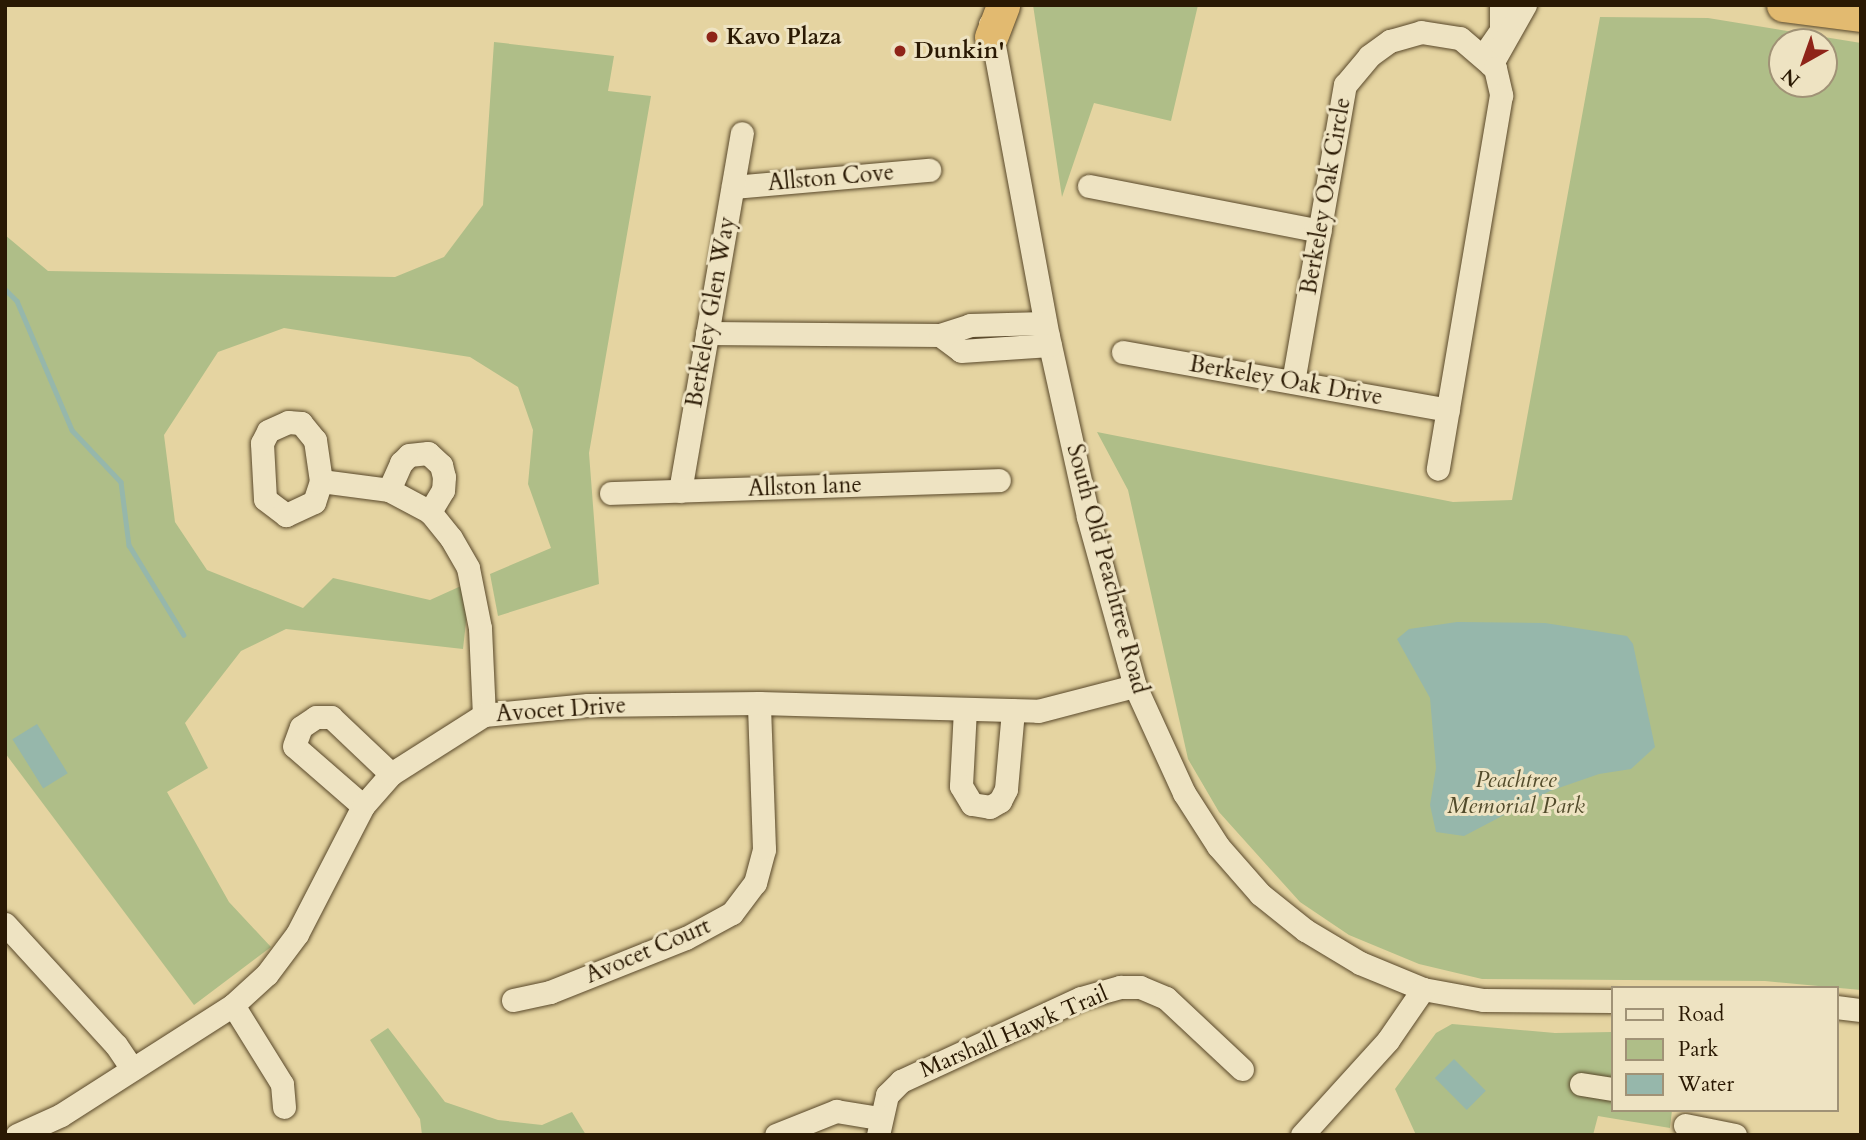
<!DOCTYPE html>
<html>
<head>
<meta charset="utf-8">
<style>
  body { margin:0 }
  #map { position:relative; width:1866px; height:1140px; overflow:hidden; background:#e5d4a1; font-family:Cardo,serif }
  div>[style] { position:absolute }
  .green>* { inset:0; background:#afbe88 }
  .water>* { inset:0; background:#96b7ab; transform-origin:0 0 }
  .stream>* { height:4.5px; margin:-2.25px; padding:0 2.25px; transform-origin:2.25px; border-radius:2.25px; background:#96b7ab }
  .roads { filter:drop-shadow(0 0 2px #59482a) drop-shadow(0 0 2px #59482a) }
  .minor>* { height:23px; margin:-11.5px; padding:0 11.5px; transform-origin:11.5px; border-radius:11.5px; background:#eee3c2 }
  .highway>* { height:33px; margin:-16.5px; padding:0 16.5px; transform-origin:16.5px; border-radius:16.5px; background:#e2ba70 }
  .dots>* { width:19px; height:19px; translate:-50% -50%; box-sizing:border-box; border:4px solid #eee3c2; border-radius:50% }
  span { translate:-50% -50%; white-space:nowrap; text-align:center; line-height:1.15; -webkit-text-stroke:6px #eee3c2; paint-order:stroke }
  .poi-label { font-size:23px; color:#2a1903; font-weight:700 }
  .left { translate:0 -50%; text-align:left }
  .street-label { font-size:23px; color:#2a1903 }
  .park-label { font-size:23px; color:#524b2b; font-style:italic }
  .frame { position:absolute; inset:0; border:7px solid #2a1903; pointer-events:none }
  .legend { position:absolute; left:1611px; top:986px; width:228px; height:126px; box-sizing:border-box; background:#eee3c2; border:2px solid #a09276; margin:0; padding:9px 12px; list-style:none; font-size:21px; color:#2a1903 }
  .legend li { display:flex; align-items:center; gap:14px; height:35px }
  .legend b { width:35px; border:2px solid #a09276 }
  .north { position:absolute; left:1768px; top:28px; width:70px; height:70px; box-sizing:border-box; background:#eee3c2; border:2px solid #a09276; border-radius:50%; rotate:220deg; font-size:19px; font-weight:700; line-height:28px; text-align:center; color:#2a1903 }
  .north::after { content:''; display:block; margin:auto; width:24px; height:32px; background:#8f2418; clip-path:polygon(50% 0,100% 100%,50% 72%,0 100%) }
</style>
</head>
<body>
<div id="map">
  <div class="green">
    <i style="clip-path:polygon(1033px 5px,1198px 5px,1171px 121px,1094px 103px,1062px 197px)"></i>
    <i style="clip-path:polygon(evenodd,1600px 17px,1708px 18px,1861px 43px,1861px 990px,1765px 981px,1482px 979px,1419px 964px,1349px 935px,1300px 902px,1219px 812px,1188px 759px,1128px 490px,1097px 432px,1453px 502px,1512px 500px,1600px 17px,1782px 42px,1824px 42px,1824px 84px,1782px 84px,1782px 42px)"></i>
    <i style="clip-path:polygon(494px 42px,614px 56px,608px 91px,651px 96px,589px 453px,599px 584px,498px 616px,490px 574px,551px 548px,528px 484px,533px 430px,518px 387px,470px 357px,284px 328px,218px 352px,164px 435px,175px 522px,207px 570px,303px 608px,333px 578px,430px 600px,461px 586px,467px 613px,463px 649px,286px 629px,241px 651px,185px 723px,208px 768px,167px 792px,229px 902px,271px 947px,194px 1005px,5px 753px,5px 235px,48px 271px,395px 277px,444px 257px,483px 205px)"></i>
    <i style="clip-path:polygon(1452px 1024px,1555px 1033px,1612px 1032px,1612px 1110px,1672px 1110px,1670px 1128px,1598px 1116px,1593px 1135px,1416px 1135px,1395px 1089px,1436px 1033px)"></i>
    <i style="clip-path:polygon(388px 1028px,445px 1102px,498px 1120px,542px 1125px,572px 1112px,586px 1135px,422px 1135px,420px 1119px,370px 1040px)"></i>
  </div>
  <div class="water">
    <i style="clip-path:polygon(1457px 622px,1545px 623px,1627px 636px,1633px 644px,1655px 747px,1631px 769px,1599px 774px,1550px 791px,1464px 836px,1436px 832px,1430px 805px,1436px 768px,1430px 698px,1397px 639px,1409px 629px)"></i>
    <i style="left:37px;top:724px;width:58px;height:29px;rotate:58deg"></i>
    <i style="left:1454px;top:1059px;width:45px;height:27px;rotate:45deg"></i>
  </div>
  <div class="stream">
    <i style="left:5px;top:289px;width:17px;rotate:45deg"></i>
    <i style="left:17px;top:301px;width:140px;rotate:66.9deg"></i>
    <i style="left:72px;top:430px;width:71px;rotate:46.7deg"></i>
    <i style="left:121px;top:482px;width:64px;rotate:82.8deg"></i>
    <i style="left:129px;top:545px;width:105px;rotate:58.6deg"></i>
  </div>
  <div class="roads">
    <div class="minor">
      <i style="left:990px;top:24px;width:317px;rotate:79.5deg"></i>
      <i style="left:1048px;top:336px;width:185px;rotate:77.5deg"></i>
      <i style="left:1088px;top:517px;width:175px;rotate:74.5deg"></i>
      <i style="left:1135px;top:686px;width:118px;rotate:65.4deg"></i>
      <i style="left:1184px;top:793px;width:63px;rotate:57.3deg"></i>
      <i style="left:1218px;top:846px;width:64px;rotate:48.8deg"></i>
      <i style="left:1260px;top:894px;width:58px;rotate:38.7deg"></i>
      <i style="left:1305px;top:930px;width:64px;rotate:31deg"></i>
      <i style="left:1360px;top:963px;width:68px;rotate:22.4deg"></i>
      <i style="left:1423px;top:989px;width:61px;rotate:10.4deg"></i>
      <i style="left:1483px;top:1000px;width:129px;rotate:0.4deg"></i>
      <i style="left:1490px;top:46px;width:19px;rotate:-55deg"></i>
      <i style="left:1501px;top:30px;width:25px;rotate:-90deg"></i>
      <i style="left:1491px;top:65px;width:69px;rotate:-60.5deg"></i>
      <i style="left:1089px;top:186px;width:235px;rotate:11deg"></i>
      <i style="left:733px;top:187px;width:197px;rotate:-5deg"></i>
      <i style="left:707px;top:333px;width:233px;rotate:0.5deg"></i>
      <i style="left:940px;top:335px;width:32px;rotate:-18deg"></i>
      <i style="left:970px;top:325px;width:75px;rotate:-1.5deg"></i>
      <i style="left:940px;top:335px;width:26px;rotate:37deg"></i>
      <i style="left:961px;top:351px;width:89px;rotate:-3.9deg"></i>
      <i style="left:1123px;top:352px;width:330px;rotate:10.1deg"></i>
      <i style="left:1293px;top:382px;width:302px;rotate:-80.1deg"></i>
      <i style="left:1345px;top:85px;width:38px;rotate:-50deg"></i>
      <i style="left:1369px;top:56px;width:26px;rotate:-36deg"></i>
      <i style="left:1390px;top:41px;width:32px;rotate:-16deg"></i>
      <i style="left:1421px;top:32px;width:39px;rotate:9deg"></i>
      <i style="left:1460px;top:38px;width:46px;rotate:40.6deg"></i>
      <i style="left:1495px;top:68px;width:28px;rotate:77deg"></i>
      <i style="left:1501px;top:95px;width:379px;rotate:99.6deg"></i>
      <i style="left:288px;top:422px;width:13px;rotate:4deg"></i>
      <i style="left:301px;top:423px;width:22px;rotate:51deg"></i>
      <i style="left:315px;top:440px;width:41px;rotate:81.7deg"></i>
      <i style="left:321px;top:481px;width:22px;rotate:108deg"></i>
      <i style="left:314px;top:502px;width:31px;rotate:155deg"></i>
      <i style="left:286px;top:515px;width:26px;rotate:-143deg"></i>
      <i style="left:265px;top:499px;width:56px;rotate:-93.1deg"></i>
      <i style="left:262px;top:443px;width:13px;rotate:-63deg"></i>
      <i style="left:268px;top:431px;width:22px;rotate:-24deg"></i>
      <i style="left:321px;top:481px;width:69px;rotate:7.5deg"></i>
      <i style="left:389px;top:490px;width:47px;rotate:28.2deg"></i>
      <i style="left:430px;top:512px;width:33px;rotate:51deg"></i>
      <i style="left:451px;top:538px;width:34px;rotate:60deg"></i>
      <i style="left:468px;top:568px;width:61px;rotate:78.7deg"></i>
      <i style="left:480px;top:628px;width:87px;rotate:87.4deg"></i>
      <i style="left:389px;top:490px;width:30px;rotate:-66deg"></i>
      <i style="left:401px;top:463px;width:11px;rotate:-45deg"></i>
      <i style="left:409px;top:455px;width:19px;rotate:-6deg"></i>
      <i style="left:428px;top:453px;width:18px;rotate:43deg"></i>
      <i style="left:441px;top:465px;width:12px;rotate:76deg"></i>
      <i style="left:444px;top:477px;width:13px;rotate:94deg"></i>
      <i style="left:443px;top:490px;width:26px;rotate:121deg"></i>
      <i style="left:680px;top:491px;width:363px;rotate:-80.2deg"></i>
      <i style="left:611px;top:493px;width:388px;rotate:-1.9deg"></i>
      <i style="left:965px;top:709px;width:77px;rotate:93deg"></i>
      <i style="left:961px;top:786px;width:21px;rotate:59deg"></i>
      <i style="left:972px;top:804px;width:18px;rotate:9deg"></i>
      <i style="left:990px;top:807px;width:12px;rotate:-31deg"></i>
      <i style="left:1000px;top:801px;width:13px;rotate:-63deg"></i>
      <i style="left:1006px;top:789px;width:79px;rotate:-84.9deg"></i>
      <i style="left:363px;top:806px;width:91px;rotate:-139deg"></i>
      <i style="left:294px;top:746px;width:20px;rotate:-70deg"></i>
      <i style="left:301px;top:727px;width:18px;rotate:-34deg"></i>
      <i style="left:316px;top:717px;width:15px"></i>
      <i style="left:331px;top:717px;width:83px;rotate:43.5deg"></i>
      <i style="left:5px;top:924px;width:164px;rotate:47.5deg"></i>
      <i style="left:116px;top:1045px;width:29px;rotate:56deg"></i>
      <i style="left:513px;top:1000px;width:38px;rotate:-12deg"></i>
      <i style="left:550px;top:992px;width:146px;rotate:-21.7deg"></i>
      <i style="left:686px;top:938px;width:52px;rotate:-28.5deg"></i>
      <i style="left:732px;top:913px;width:38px;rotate:-53deg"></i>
      <i style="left:755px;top:883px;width:35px;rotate:-75deg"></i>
      <i style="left:764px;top:849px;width:146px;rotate:-92deg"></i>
      <i style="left:233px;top:1005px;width:93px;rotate:58.2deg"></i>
      <i style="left:282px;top:1084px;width:23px;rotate:85deg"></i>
      <i style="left:1836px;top:1007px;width:25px;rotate:7deg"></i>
      <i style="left:1581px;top:1084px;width:31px;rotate:9deg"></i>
      <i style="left:1685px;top:1125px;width:51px;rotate:11.3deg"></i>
      <i style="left:17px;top:1135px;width:48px;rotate:-24.4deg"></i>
      <i style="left:61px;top:1115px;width:204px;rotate:-32.6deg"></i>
      <i style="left:233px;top:1005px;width:46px;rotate:-42.4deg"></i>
      <i style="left:267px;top:974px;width:50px;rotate:-53.1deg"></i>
      <i style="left:297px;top:934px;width:144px;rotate:-62.7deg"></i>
      <i style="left:363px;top:806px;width:43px;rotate:-48.8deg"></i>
      <i style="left:391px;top:774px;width:110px;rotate:-32.4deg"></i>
      <i style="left:484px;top:715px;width:104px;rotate:-5.5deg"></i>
      <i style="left:588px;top:705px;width:171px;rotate:-0.7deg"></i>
      <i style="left:759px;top:703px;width:279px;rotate:1.6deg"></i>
      <i style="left:1038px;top:711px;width:100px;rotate:-14.5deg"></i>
      <i style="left:776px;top:1135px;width:65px;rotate:-21.8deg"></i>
      <i style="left:836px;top:1111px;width:44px;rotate:9.2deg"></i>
      <i style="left:878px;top:1135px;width:41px;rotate:-77.3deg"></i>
      <i style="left:887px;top:1095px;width:20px;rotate:-45deg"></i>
      <i style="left:901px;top:1081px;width:198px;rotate:-24.8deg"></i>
      <i style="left:1081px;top:998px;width:41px;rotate:-15.8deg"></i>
      <i style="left:1120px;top:987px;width:20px"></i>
      <i style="left:1140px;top:987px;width:28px;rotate:23deg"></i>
      <i style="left:1166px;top:998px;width:104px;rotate:43.1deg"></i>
      <i style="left:1302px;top:1135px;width:128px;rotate:-47.8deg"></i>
      <i style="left:1388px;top:1040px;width:62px;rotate:-55.5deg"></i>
    </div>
    <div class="highway">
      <i style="left:1783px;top:5px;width:79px;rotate:7.3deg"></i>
      <i style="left:991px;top:37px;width:34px;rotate:-69deg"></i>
    </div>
  </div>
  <div class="dots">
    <i style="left:712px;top:37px;background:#8f2418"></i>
    <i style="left:900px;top:51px;background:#8f2418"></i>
  </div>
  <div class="poi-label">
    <span class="left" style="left:726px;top:37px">Kavo Plaza</span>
    <span class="left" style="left:914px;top:51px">Dunkin'</span>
  </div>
  <div class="street-label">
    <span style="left:831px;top:178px;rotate:-5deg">Allston Cove</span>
    <span style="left:1326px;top:196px;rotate:-80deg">Berkeley Oak Circle</span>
    <span style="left:711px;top:312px;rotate:-80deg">Berkeley Glen Way</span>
    <span style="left:1286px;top:381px;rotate:10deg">Berkeley Oak Drive</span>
    <span style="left:805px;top:487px;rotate:-2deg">Allston lane</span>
    <span style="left:1107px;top:569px;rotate:75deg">South Old Peachtree Road</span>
    <span style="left:561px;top:710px;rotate:-4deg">Avocet Drive</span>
    <span style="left:648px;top:951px;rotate:-23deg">Avocet Court</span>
    <span style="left:1014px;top:1032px;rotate:-23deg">Marshall Hawk Trail</span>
  </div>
  <div class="park-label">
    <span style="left:1516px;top:793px">Peachtree<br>Memorial Park</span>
  </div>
  <div class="frame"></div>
  <ul class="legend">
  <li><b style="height:9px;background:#eee3c2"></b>Road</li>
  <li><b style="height:19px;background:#afbe88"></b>Park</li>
  <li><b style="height:19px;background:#96b7ab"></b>Water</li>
  </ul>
  <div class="north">N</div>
</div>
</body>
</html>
